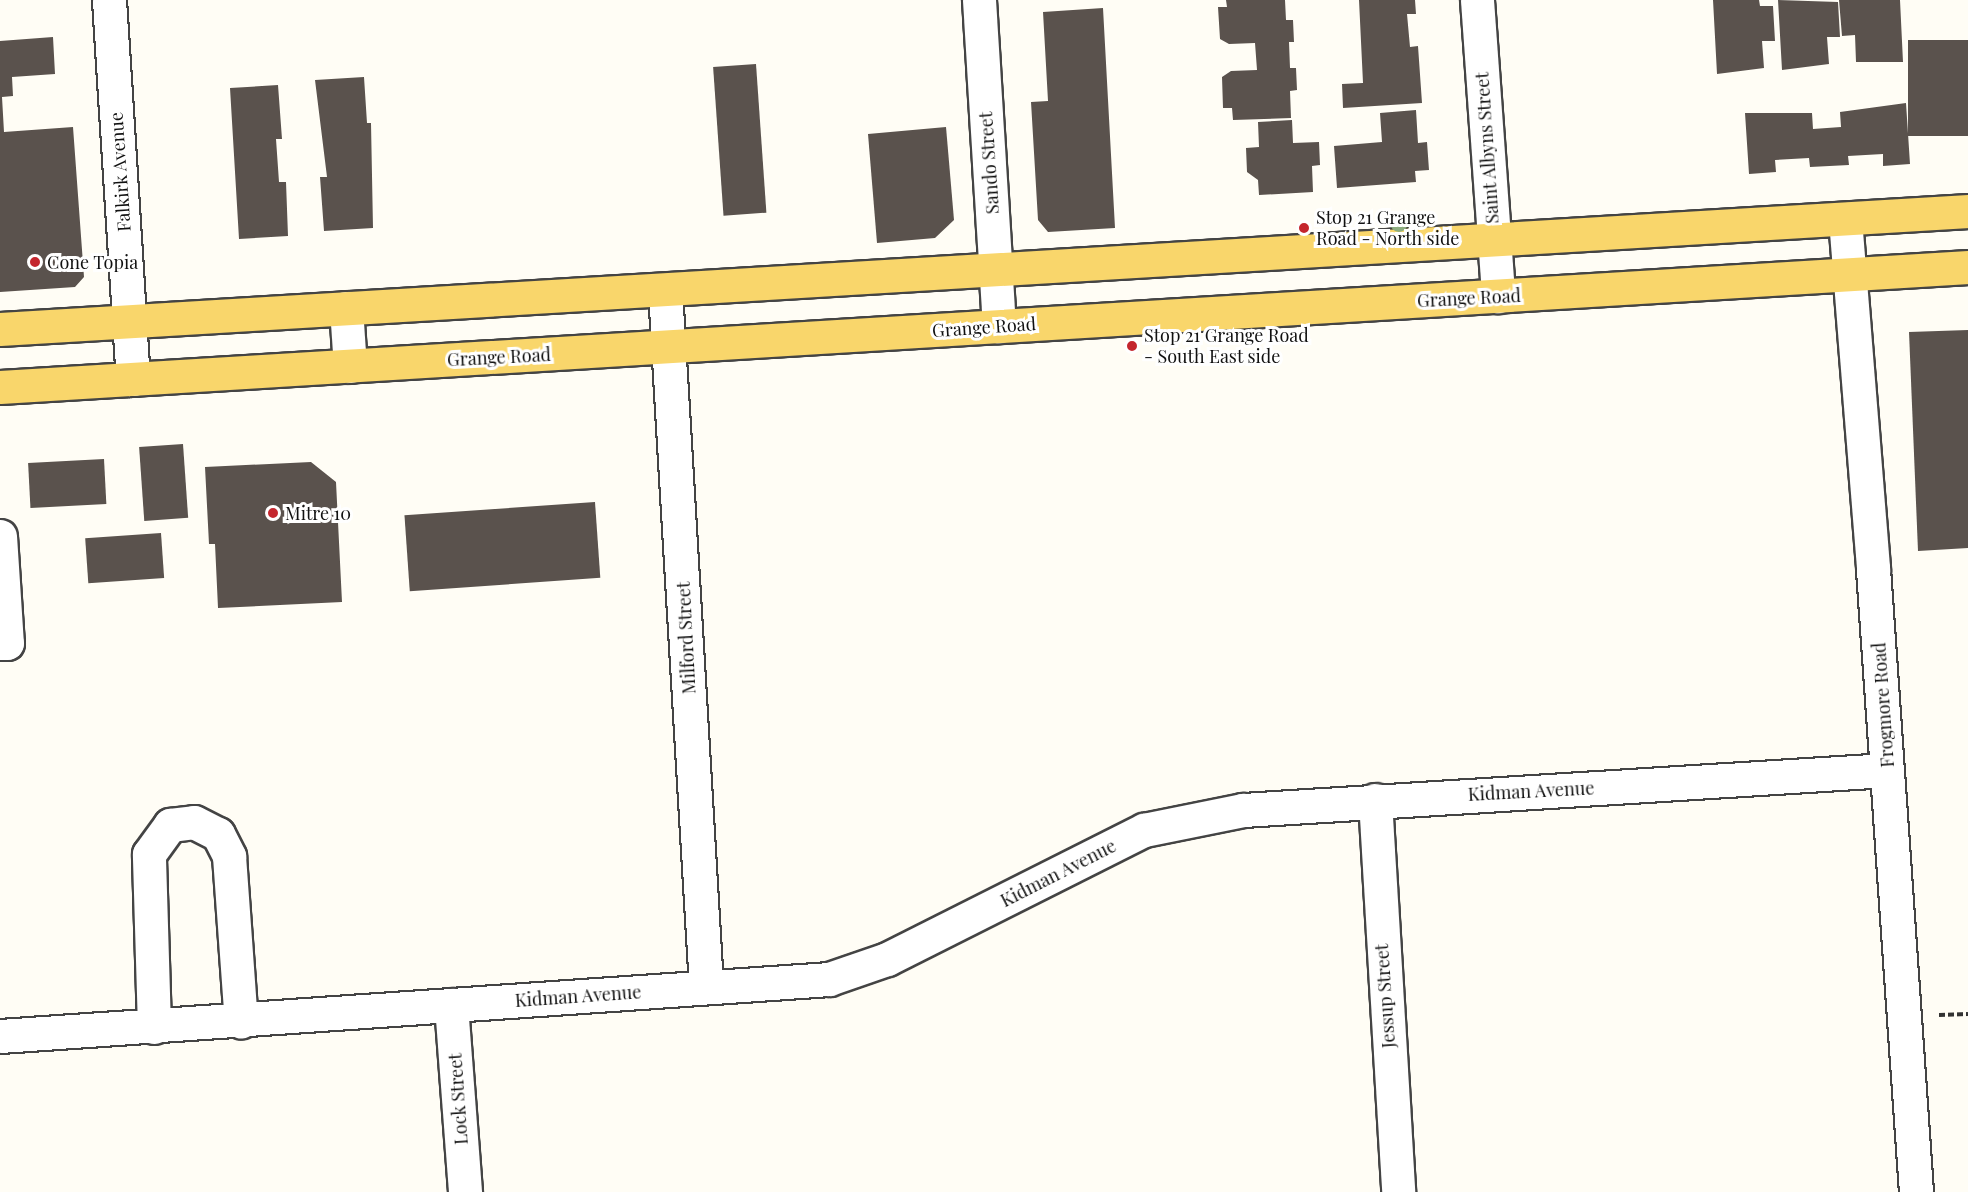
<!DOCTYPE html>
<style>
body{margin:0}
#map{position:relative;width:1968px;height:1192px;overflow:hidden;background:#fffdf5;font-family:"Playfair Display",serif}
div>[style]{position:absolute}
.building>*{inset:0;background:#5a524d;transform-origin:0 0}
.path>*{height:4px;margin-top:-2px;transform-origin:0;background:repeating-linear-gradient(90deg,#333 0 6px,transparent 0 9px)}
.roads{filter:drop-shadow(2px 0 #444) drop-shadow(-2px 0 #444) drop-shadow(0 2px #444) drop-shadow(0 -2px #444)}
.minor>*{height:33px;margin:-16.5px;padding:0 16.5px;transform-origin:16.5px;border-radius:16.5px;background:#fff}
.major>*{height:33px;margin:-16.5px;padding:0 16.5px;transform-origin:16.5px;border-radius:16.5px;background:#f9d66b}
.trees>*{width:18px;height:18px;margin:-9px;border-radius:50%;background:#8dad7f}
.dots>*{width:16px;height:16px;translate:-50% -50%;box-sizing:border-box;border:3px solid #fff;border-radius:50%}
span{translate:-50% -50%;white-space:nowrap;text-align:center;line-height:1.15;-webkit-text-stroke:6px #fff;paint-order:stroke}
.street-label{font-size:18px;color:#111}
.poi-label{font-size:18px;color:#111}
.left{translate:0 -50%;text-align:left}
</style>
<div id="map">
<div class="building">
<div style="clip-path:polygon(1226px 0,1285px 0,1286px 20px,1293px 20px,1294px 42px,1289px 42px,1290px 68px,1296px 68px,1297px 90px,1290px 91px,1291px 118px,1233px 120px,1232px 108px,1223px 108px,1222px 77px,1231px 71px,1257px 70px,1255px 43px,1229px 44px,1220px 39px,1218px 7px,1227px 7px)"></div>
<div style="clip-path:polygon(1359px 0,1415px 0,1416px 14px,1407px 14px,1410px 47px,1418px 46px,1422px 103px,1343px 108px,1342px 84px,1363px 83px)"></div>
<div style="clip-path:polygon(1713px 0,1759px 0,1760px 6px,1773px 6px,1775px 41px,1762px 41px,1764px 68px,1717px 74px)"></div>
<div style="clip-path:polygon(1778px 0,1838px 2px,1840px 37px,1827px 37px,1829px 64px,1782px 70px)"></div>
<div style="clip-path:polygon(1839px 0,1900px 0,1903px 62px,1856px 62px,1855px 35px,1842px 36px)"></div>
<div style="clip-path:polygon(1103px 8px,1115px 228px,1048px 232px,1038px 220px,1031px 102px,1048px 101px,1043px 12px)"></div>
<div style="clip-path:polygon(53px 37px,55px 74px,12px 77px,13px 96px,2px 97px,4px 132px,73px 127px,84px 277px,75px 287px,0 292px,0 41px)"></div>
<div style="left:1968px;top:40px;width:96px;height:60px;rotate:90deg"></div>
<div style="left:756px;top:64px;width:149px;height:43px;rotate:86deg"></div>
<div style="clip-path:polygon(364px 77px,367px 123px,371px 123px,373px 228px,324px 231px,320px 177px,327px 177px,315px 80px)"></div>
<div style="clip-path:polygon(278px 85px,282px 139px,276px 139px,279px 182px,286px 182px,288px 236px,239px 239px,230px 88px)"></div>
<div style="clip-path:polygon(1906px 103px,1910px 164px,1883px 166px,1883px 154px,1848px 156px,1849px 165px,1810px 167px,1809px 158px,1775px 160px,1776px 172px,1749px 174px,1745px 113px,1812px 113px,1813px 129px,1841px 127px,1840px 112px)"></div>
<div style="clip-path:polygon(1416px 110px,1418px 143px,1427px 142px,1429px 170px,1415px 171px,1416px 182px,1337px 188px,1334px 146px,1382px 142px,1380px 113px)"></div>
<div style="clip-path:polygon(1292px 120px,1293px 143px,1319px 142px,1320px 165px,1312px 166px,1313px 192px,1259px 195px,1258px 180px,1247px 172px,1246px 148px,1259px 147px,1258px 122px)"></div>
<div style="clip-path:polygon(946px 127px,954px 220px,935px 238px,877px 243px,868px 134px)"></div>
<div style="clip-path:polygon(1968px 330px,1968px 548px,1918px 551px,1909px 332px)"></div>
<div style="left:183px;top:444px;width:74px;height:44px;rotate:86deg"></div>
<div style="left:104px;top:459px;width:45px;height:76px;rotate:87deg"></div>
<div style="clip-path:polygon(311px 462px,336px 482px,342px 602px,218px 608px,215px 544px,209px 544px,205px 467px)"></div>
<div style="left:595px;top:502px;width:76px;height:191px;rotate:86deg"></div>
<div style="left:161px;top:533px;width:45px;height:76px;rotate:86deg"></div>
</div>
<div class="path">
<div style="left:1939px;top:1015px;width:29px;rotate:-2deg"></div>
</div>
<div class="roads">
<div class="minor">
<div style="left:109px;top:0;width:380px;rotate:86.4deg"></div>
<div style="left:979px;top:0;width:327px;rotate:86.5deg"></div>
<div style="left:1477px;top:0;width:297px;rotate:85.9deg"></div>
<div style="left:1845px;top:219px;width:351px;rotate:85.4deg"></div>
<div style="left:1873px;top:569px;width:624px;rotate:86.05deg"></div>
<div style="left:665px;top:290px;width:698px;rotate:86.63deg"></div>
<div style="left:346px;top:308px;width:58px;rotate:86.1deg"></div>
<div style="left:0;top:536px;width:107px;rotate:86.3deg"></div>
<div style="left:7px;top:643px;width:7px;rotate:180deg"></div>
<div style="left:1375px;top:800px;width:393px;rotate:86.6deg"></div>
<div style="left:451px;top:1005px;width:188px;rotate:85.7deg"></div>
<div style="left:154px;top:1027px;width:173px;rotate:-91.7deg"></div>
<div style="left:149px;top:854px;width:36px;rotate:-54deg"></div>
<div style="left:170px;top:825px;width:24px;rotate:-7deg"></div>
<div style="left:194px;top:822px;width:27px;rotate:27deg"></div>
<div style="left:218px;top:834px;width:25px;rotate:63deg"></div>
<div style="left:229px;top:856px;width:166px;rotate:85.9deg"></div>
<div style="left:0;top:1036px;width:831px;rotate:-3.93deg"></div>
<div style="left:829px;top:979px;width:61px;rotate:-19deg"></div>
<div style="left:887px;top:959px;width:288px;rotate:-26.7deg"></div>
<div style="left:1144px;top:830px;width:101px;rotate:-11.4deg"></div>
<div style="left:1243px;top:810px;width:645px;rotate:-3.55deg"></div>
</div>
<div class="major">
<div style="left:0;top:329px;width:1972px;rotate:-3.43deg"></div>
<div style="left:0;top:387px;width:1972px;rotate:-3.49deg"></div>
</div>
</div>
<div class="trees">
<div style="left:1399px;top:223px"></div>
</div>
<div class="dots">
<div style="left:1304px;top:228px;background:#c4262e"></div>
<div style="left:35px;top:262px;background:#c4262e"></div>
<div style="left:1132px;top:346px;background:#c4262e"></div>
<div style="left:273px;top:513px;background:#c4262e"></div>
</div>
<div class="street-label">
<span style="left:1487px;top:148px;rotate:-94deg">Saint Albyns Street</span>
<span style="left:989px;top:163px;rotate:-94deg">Sando Street</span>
<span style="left:120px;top:172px;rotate:-94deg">Falkirk Avenue</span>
<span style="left:1469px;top:298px;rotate:-3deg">Grange Road</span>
<span style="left:984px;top:327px;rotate:-4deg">Grange Road</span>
<span style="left:499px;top:357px;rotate:-3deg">Grange Road</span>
<span style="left:686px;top:638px;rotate:-93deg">Milford Street</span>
<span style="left:1883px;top:705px;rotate:-94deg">Frogmore Road</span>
<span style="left:1531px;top:791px;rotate:-3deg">Kidman Avenue</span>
<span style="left:1058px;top:873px;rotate:-27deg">Kidman Avenue</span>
<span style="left:578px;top:996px;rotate:-4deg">Kidman Avenue</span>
<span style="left:1385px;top:996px;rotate:-94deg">Jessup Street</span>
<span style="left:458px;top:1099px;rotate:-94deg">Lock Street</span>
</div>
<div class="poi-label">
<span class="left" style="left:1316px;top:228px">Stop 21 Grange<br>Road - North side</span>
<span class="left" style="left:47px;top:262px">Cone Topia</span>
<span class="left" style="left:1144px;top:346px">Stop 21 Grange Road<br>- South East side</span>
<span class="left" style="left:285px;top:513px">Mitre 10</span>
</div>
</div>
